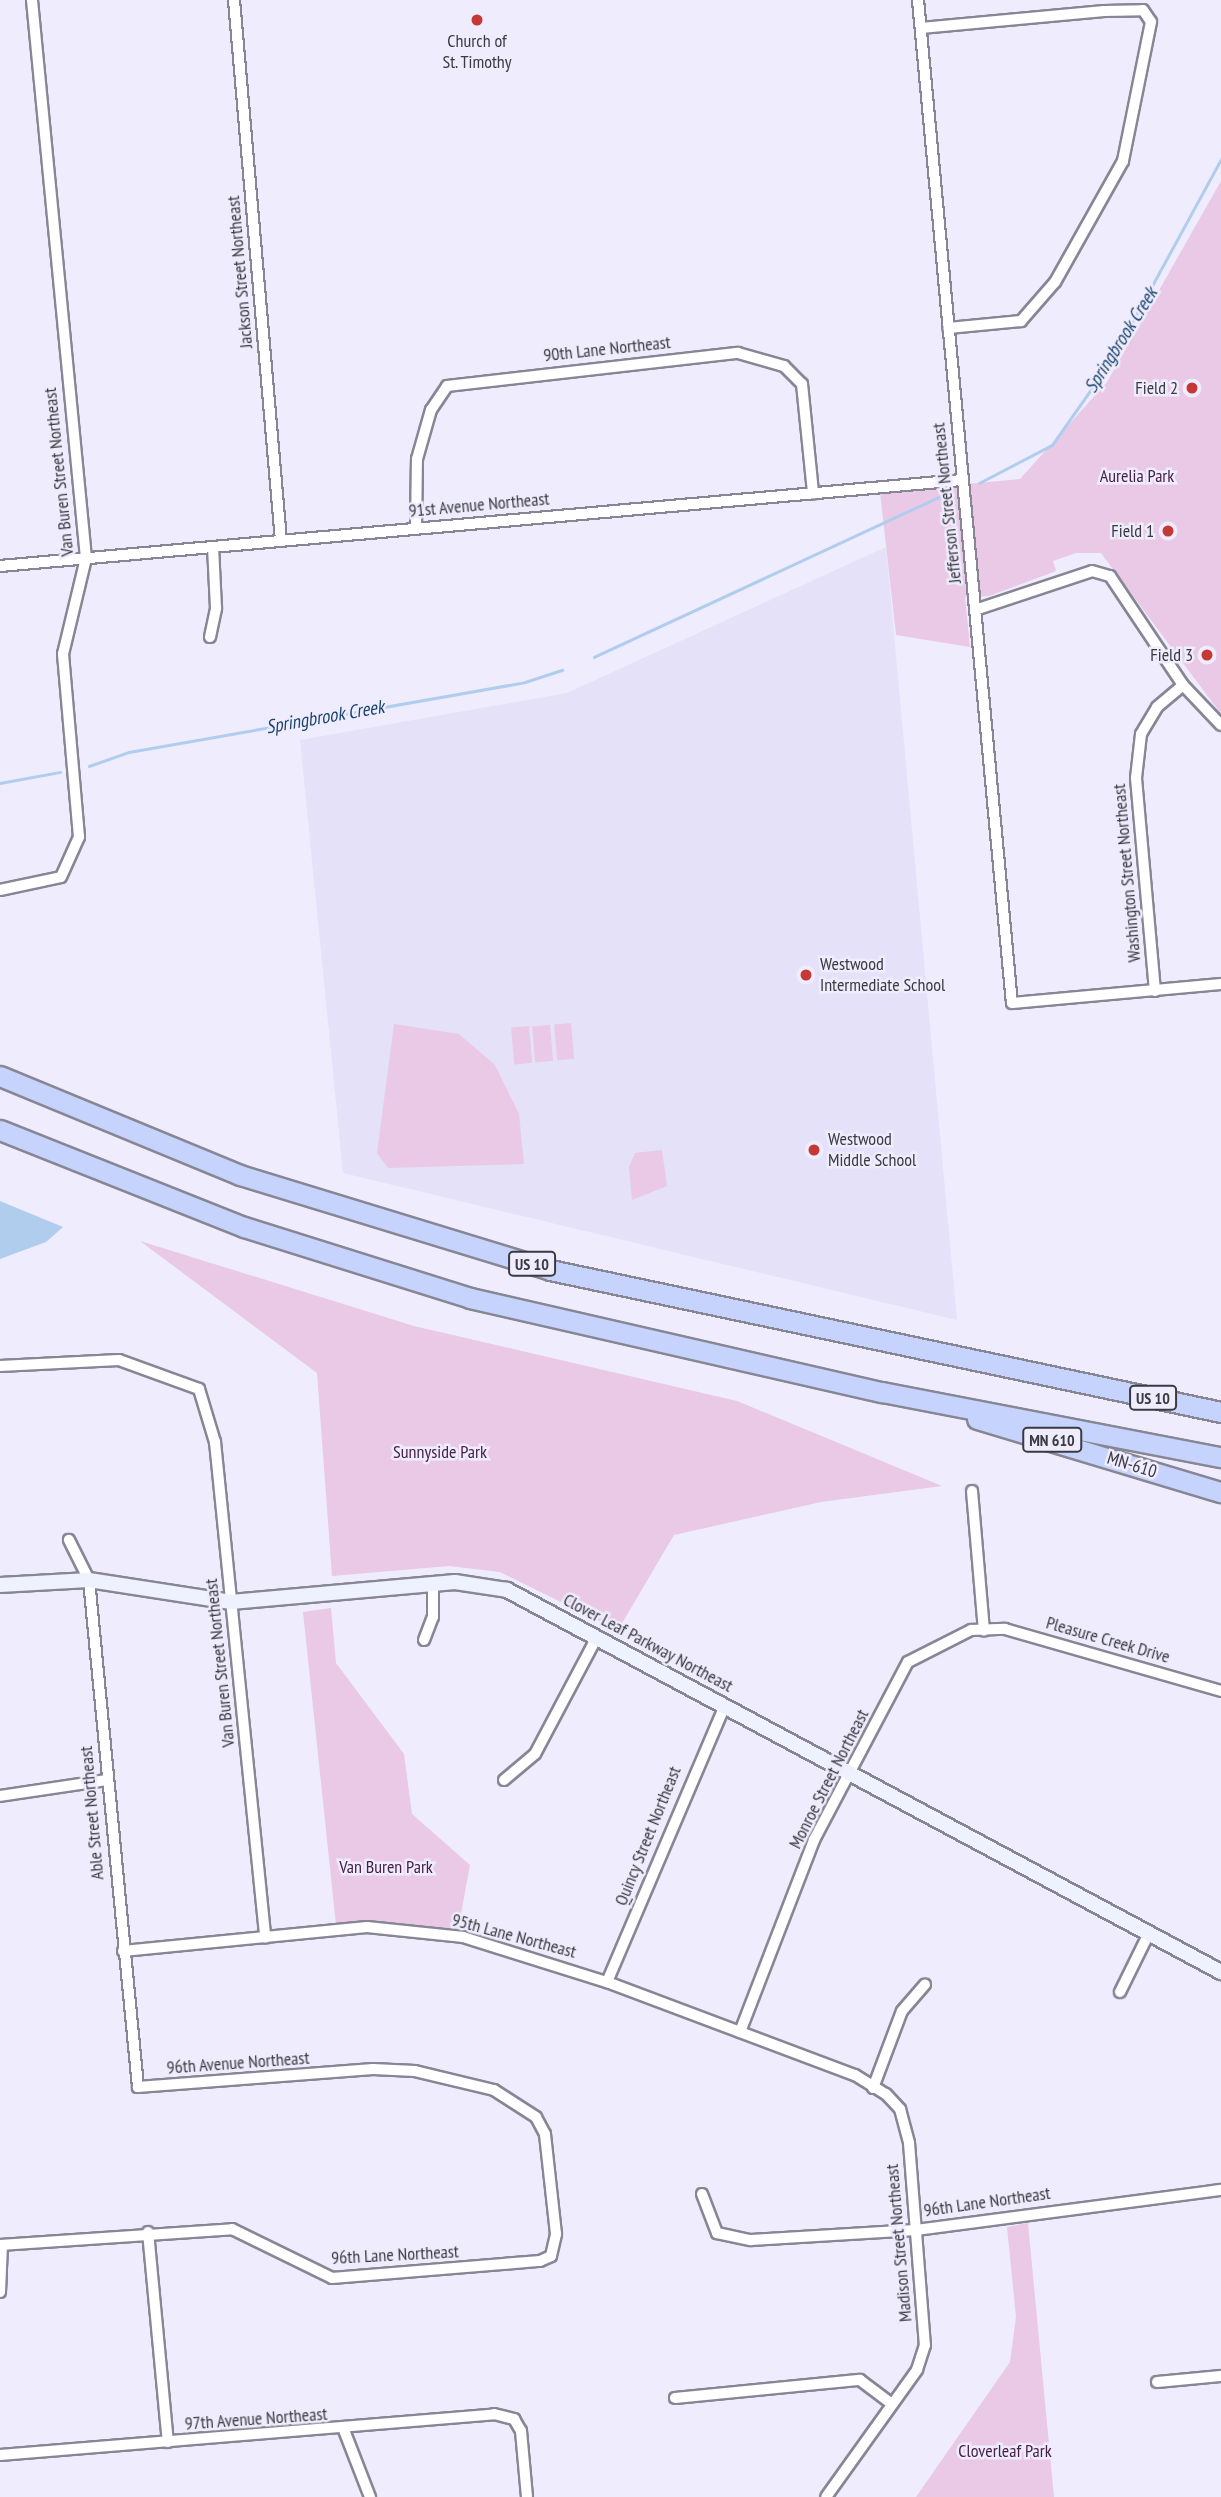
<!DOCTYPE html>
<style>
body{margin:0}
#map{position:relative;width:1221px;height:2497px;overflow:hidden;background:#eeecfd;font-family:"PT Sans Narrow",sans-serif}
div>[style]{position:absolute}
.built>*{inset:0;background:#e4e1f9}
.green>*{inset:0;background:#e9c9e6;transform-origin:0 0}
.water>*{inset:0;background:#b0cded}
.stream>*{height:2.5px;margin:-1.25px;padding:0 1.25px;transform-origin:1.25px;border-radius:1.25px;background:#b0cded}
.roads{filter:drop-shadow(2px 0 #888695) drop-shadow(-2px 0 #888695) drop-shadow(0 2px #888695) drop-shadow(0 -2px #888695)}
.street>*{height:10px;margin:-5px;padding:0 5px;transform-origin:5px;border-radius:5px;background:#fff}
.secondary>*{height:14px;margin:-7px;padding:0 7px;transform-origin:7px;border-radius:7px;background:#eef2fe}
.highway>*{height:19px;margin:-9.5px;padding:0 9.5px;transform-origin:9.5px;border-radius:9.5px;background:#c6d4fd}
.dots>*{width:19px;height:19px;translate:-50% -50%;box-sizing:border-box;border:4px solid #eeecfd;border-radius:50%}
span{translate:-50% -50%;white-space:nowrap;text-align:center;line-height:1.15;-webkit-text-stroke:5px #eeecfd;paint-order:stroke}
.shield-label span{padding:2px 5px;background:#eeecfd;border:2px solid;border-radius:5px;-webkit-text-stroke-width:0}
.shield-label{font-size:16px;color:#3a3a40;font-weight:700}
.poi-label{font-size:18px;color:#3a3a40}
.right{translate:-100% -50%;text-align:right}
.left{translate:0 -50%;text-align:left}
.street-label{font-size:18px;color:#3a3a40}
.park-label{font-size:18px;color:#492048}
.water-label{font-size:19px;color:#1b446d;font-style:italic}
</style>
<div id="map">
<div class="built">
<div style="clip-path:polygon(886px 547px,957px 1320px,343px 1173px,300px 740px,567px 693px)"></div>
</div>
<div class="green">
<div style="clip-path:polygon(1221px 181px,1221px 714px,1101px 553px,1076px 553px,1053px 561px,1056px 571px,989px 596px,965px 597px,970px 647px,896px 635px,880px 492px,1020px 479px,1107px 382px)"></div>
<div style="left:571px;top:1023px;width:36px;height:17px;rotate:85deg"></div>
<div style="clip-path:polygon(394px 1024px,459px 1034px,495px 1065px,519px 1114px,524px 1164px,388px 1168px,377px 1153px)"></div>
<div style="left:550px;top:1025px;width:36px;height:18px;rotate:85deg"></div>
<div style="left:529px;top:1026px;width:37px;height:18px;rotate:85deg"></div>
<div style="clip-path:polygon(662px 1150px,667px 1186px,632px 1200px,629px 1167px,635px 1153px)"></div>
<div style="clip-path:polygon(140px 1241px,414px 1326px,737px 1401px,942px 1486px,821px 1502px,674px 1535px,618px 1630px,500px 1572px,449px 1566px,332px 1576px,317px 1373px)"></div>
<div style="clip-path:polygon(331px 1608px,336px 1663px,404px 1754px,412px 1814px,470px 1865px,458px 1930px,336px 1925px,303px 1612px)"></div>
<div style="clip-path:polygon(1028px 2223px,1054px 2497px,916px 2497px,1010px 2362px,1016px 2317px,1007px 2227px)"></div>
</div>
<div class="water">
<div style="clip-path:polygon(0 1201px,63px 1227px,46px 1242px,0 1259px)"></div>
</div>
<div class="stream">
<div style="left:979px;top:483px;width:82px;rotate:-27.5deg"></div>
<div style="left:1052px;top:445px;width:103px;rotate:-54.9deg"></div>
<div style="left:1111px;top:361px;width:230px;rotate:-61.4deg"></div>
<div style="left:594px;top:657px;width:380px;rotate:-24.9deg"></div>
<div style="left:89px;top:766px;width:42px;rotate:-19.3deg"></div>
<div style="left:129px;top:752px;width:402px;rotate:-10deg"></div>
<div style="left:525px;top:682px;width:39px;rotate:-18deg"></div>
<div style="left:0;top:783px;width:61px;rotate:-10.4deg"></div>
</div>
<div class="roads">
<div class="street">
<div style="left:234px;top:0;width:543px;rotate:85.03deg"></div>
<div style="left:918px;top:0;width:1007px;rotate:84.65deg"></div>
<div style="left:1012px;top:1003px;width:210px;rotate:-5.2deg"></div>
<div style="left:921px;top:28px;width:184px;rotate:-5.3deg"></div>
<div style="left:1104px;top:11px;width:39px;rotate:-1deg"></div>
<div style="left:1143px;top:10px;width:14px;rotate:56deg"></div>
<div style="left:1151px;top:22px;width:142px;rotate:101.4deg"></div>
<div style="left:1123px;top:161px;width:139px;rotate:119.3deg"></div>
<div style="left:1055px;top:282px;width:52px;rotate:131.1deg"></div>
<div style="left:1021px;top:321px;width:73px;rotate:174.5deg"></div>
<div style="left:416px;top:528px;width:69px;rotate:-89.2deg"></div>
<div style="left:417px;top:459px;width:51px;rotate:-74.1deg"></div>
<div style="left:431px;top:410px;width:29px;rotate:-56deg"></div>
<div style="left:447px;top:386px;width:293px;rotate:-6.5deg"></div>
<div style="left:738px;top:353px;width:48px;rotate:15.8deg"></div>
<div style="left:784px;top:366px;width:25px;rotate:45deg"></div>
<div style="left:802px;top:384px;width:110px;rotate:84.2deg"></div>
<div style="left:0;top:566px;width:966px;rotate:-5.11deg"></div>
<div style="left:975px;top:610px;width:123px;rotate:-18.4deg"></div>
<div style="left:1092px;top:571px;width:19px;rotate:16deg"></div>
<div style="left:1110px;top:576px;width:131px;rotate:56.2deg"></div>
<div style="left:1183px;top:685px;width:55px;rotate:46.5deg"></div>
<div style="left:210px;top:637px;width:30px;rotate:-78deg"></div>
<div style="left:216px;top:608px;width:61px;rotate:-92.8deg"></div>
<div style="left:0;top:890px;width:62px;rotate:-12deg"></div>
<div style="left:61px;top:877px;width:44px;rotate:-65.8deg"></div>
<div style="left:79px;top:837px;width:184px;rotate:-95deg"></div>
<div style="left:63px;top:654px;width:99px;rotate:-76.5deg"></div>
<div style="left:86px;top:558px;width:561px;rotate:-95.53deg"></div>
<div style="left:1155px;top:991px;width:214px;rotate:-95.1deg"></div>
<div style="left:1136px;top:778px;width:44px;rotate:-83.5deg"></div>
<div style="left:1141px;top:734px;width:31px;rotate:-59deg"></div>
<div style="left:1157px;top:707px;width:34px;rotate:-40deg"></div>
<div style="left:0;top:1366px;width:119px;rotate:-2.9deg"></div>
<div style="left:119px;top:1360px;width:85px;rotate:19.9deg"></div>
<div style="left:199px;top:1389px;width:55px;rotate:73.2deg"></div>
<div style="left:215px;top:1442px;width:498px;rotate:84.2deg"></div>
<div style="left:972px;top:1491px;width:140px;rotate:85.1deg"></div>
<div style="left:424px;top:1640px;width:25px;rotate:-69deg"></div>
<div style="left:433px;top:1617px;width:34px;rotate:-90deg"></div>
<div style="left:504px;top:1780px;width:40px;rotate:-40deg"></div>
<div style="left:535px;top:1754px;width:132px;rotate:-62.1deg"></div>
<div style="left:0;top:1796px;width:108px;rotate:-8.5deg"></div>
<div style="left:123px;top:1951px;width:245px;rotate:-5.6deg"></div>
<div style="left:367px;top:1927px;width:97px;rotate:5.9deg"></div>
<div style="left:463px;top:1937px;width:151px;rotate:17.4deg"></div>
<div style="left:607px;top:1982px;width:265px;rotate:20.6deg"></div>
<div style="left:855px;top:2075px;width:36px;rotate:32deg"></div>
<div style="left:886px;top:2094px;width:21px;rotate:47deg"></div>
<div style="left:900px;top:2109px;width:35px;rotate:75deg"></div>
<div style="left:909px;top:2143px;width:203px;rotate:85.5deg"></div>
<div style="left:925px;top:2345px;width:26px;rotate:108deg"></div>
<div style="left:917px;top:2370px;width:156px;rotate:125.6deg"></div>
<div style="left:607px;top:1982px;width:301px;rotate:-66.9deg"></div>
<div style="left:1120px;top:1992px;width:66px;rotate:-63.8deg"></div>
<div style="left:740px;top:2032px;width:206px;rotate:-68.9deg"></div>
<div style="left:814px;top:1840px;width:201px;rotate:-62.2deg"></div>
<div style="left:908px;top:1662px;width:71px;rotate:-26.9deg"></div>
<div style="left:971px;top:1630px;width:34px;rotate:-2deg"></div>
<div style="left:1005px;top:1629px;width:225px;rotate:16deg"></div>
<div style="left:873px;top:2088px;width:82px;rotate:-69.4deg"></div>
<div style="left:902px;top:2011px;width:35px;rotate:-49deg"></div>
<div style="left:702px;top:2194px;width:42px;rotate:69deg"></div>
<div style="left:717px;top:2233px;width:35px;rotate:12deg"></div>
<div style="left:751px;top:2240px;width:165px;rotate:-3.5deg"></div>
<div style="left:916px;top:2230px;width:308px;rotate:-7.5deg"></div>
<div style="left:148px;top:2232px;width:211px;rotate:84.6deg"></div>
<div style="left:0;top:2245px;width:233px;rotate:-3.9deg"></div>
<div style="left:232px;top:2229px;width:111px;rotate:26.1deg"></div>
<div style="left:332px;top:2278px;width:209px;rotate:-4.7deg"></div>
<div style="left:540px;top:2261px;width:12px;rotate:-24deg"></div>
<div style="left:551px;top:2256px;width:23px;rotate:-77deg"></div>
<div style="left:556px;top:2234px;width:101px;rotate:-96.3deg"></div>
<div style="left:545px;top:2134px;width:19px;rotate:-118deg"></div>
<div style="left:536px;top:2117px;width:50px;rotate:-147.3deg"></div>
<div style="left:494px;top:2090px;width:81px;rotate:-166.5deg"></div>
<div style="left:415px;top:2071px;width:42px;rotate:-177.3deg"></div>
<div style="left:373px;top:2069px;width:236px;rotate:175.6deg"></div>
<div style="left:138px;top:2087px;width:509px;rotate:-95.52deg"></div>
<div style="left:89px;top:1580px;width:45px;rotate:-116.6deg"></div>
<div style="left:0;top:2292px;width:47px;rotate:-87.6deg"></div>
<div style="left:1157px;top:2382px;width:64px;rotate:-5.4deg"></div>
<div style="left:675px;top:2398px;width:186px;rotate:-5.6deg"></div>
<div style="left:860px;top:2380px;width:40px;rotate:37deg"></div>
<div style="left:344px;top:2430px;width:72px;rotate:68.8deg"></div>
<div style="left:0;top:2455px;width:496px;rotate:-4.7deg"></div>
<div style="left:494px;top:2414px;width:21px;rotate:14deg"></div>
<div style="left:514px;top:2419px;width:14px;rotate:60deg"></div>
<div style="left:521px;top:2431px;width:66px;rotate:84.8deg"></div>
</div>
<div class="secondary">
<div style="left:0;top:1585px;width:89px;rotate:-3.2deg"></div>
<div style="left:89px;top:1580px;width:144px;rotate:8.8deg"></div>
<div style="left:231px;top:1602px;width:225px;rotate:-5.1deg"></div>
<div style="left:455px;top:1582px;width:53px;rotate:8.7deg"></div>
<div style="left:507px;top:1590px;width:810px;rotate:28.15deg"></div>
</div>
<div class="highway">
<div style="left:0;top:1076px;width:260px;rotate:22.4deg"></div>
<div style="left:240px;top:1175px;width:324px;rotate:17deg"></div>
<div style="left:550px;top:1270px;width:686px;rotate:11.95deg"></div>
<div style="left:0;top:1130px;width:263px;rotate:21.7deg"></div>
<div style="left:244px;top:1227px;width:237px;rotate:17.4deg"></div>
<div style="left:470px;top:1298px;width:423px;rotate:12.9deg"></div>
<div style="left:882px;top:1392px;width:345px;rotate:10.9deg"></div>
<div style="left:977px;top:1419px;width:255px;rotate:16.7deg"></div>
</div>
</div>
<div class="dots">
<div style="left:477px;top:20px;background:#c63835"></div>
<div style="left:1192px;top:388px;background:#c63835"></div>
<div style="left:1168px;top:531px;background:#c63835"></div>
<div style="left:1207px;top:655px;background:#c63835"></div>
<div style="left:806px;top:975px;background:#c63835"></div>
<div style="left:814px;top:1150px;background:#c63835"></div>
</div>
<div class="shield-label">
<span style="left:532px;top:1264px">US 10</span>
<span style="left:1153px;top:1398px">US 10</span>
<span style="left:1052px;top:1440px">MN 610</span>
</div>
<div class="poi-label">
<span style="left:477px;top:52px">Church of<br>St. Timothy</span>
<span class="right" style="left:1178px;top:388px">Field 2</span>
<span class="right" style="left:1154px;top:531px">Field 1</span>
<span class="right" style="left:1193px;top:655px">Field 3</span>
<span class="left" style="left:820px;top:975px">Westwood<br>Intermediate School</span>
<span class="left" style="left:828px;top:1150px">Westwood<br>Middle School</span>
</div>
<div class="street-label">
<span style="left:240px;top:272px;rotate:-95deg">Jackson Street Northeast</span>
<span style="left:607px;top:349px;rotate:-6deg">90th Lane Northeast</span>
<span style="left:59px;top:472px;rotate:-96deg">Van Buren Street Northeast</span>
<span style="left:947px;top:503px;rotate:-96deg">Jefferson Street Northeast</span>
<span style="left:479px;top:505px;rotate:-5deg">91st Avenue Northeast</span>
<span style="left:1127px;top:873px;rotate:-95deg">Washington Street Northeast</span>
<span style="left:1132px;top:1465px;rotate:17deg">MN-610</span>
<span style="left:1108px;top:1640px;rotate:16deg">Pleasure Creek Drive</span>
<span style="left:648px;top:1643px;rotate:28deg">Clover Leaf Parkway Northeast</span>
<span style="left:220px;top:1663px;rotate:-96deg">Van Buren Street Northeast</span>
<span style="left:829px;top:1779px;rotate:-63deg">Monroe Street Northeast</span>
<span style="left:92px;top:1813px;rotate:-95deg">Able Street Northeast</span>
<span style="left:648px;top:1836px;rotate:-68deg">Quincy Street Northeast</span>
<span style="left:514px;top:1936px;rotate:15deg">95th Lane Northeast</span>
<span style="left:238px;top:2063px;rotate:-4deg">96th Avenue Northeast</span>
<span style="left:987px;top:2202px;rotate:-8deg">96th Lane Northeast</span>
<span style="left:899px;top:2243px;rotate:-95deg">Madison Street Northeast</span>
<span style="left:395px;top:2255px;rotate:-3deg">96th Lane Northeast</span>
<span style="left:256px;top:2419px;rotate:-4deg">97th Avenue Northeast</span>
</div>
<div class="park-label">
<span style="left:1137px;top:476px">Aurelia Park</span>
<span style="left:440px;top:1452px">Sunnyside Park</span>
<span style="left:386px;top:1867px">Van Buren Park</span>
<span style="left:1005px;top:2451px">Cloverleaf Park</span>
</div>
<div class="water-label">
<span style="left:1121px;top:340px;rotate:-58deg">Springbrook Creek</span>
<span style="left:325px;top:717px;rotate:-10deg">Springbrook Creek</span>
</div>
</div>
